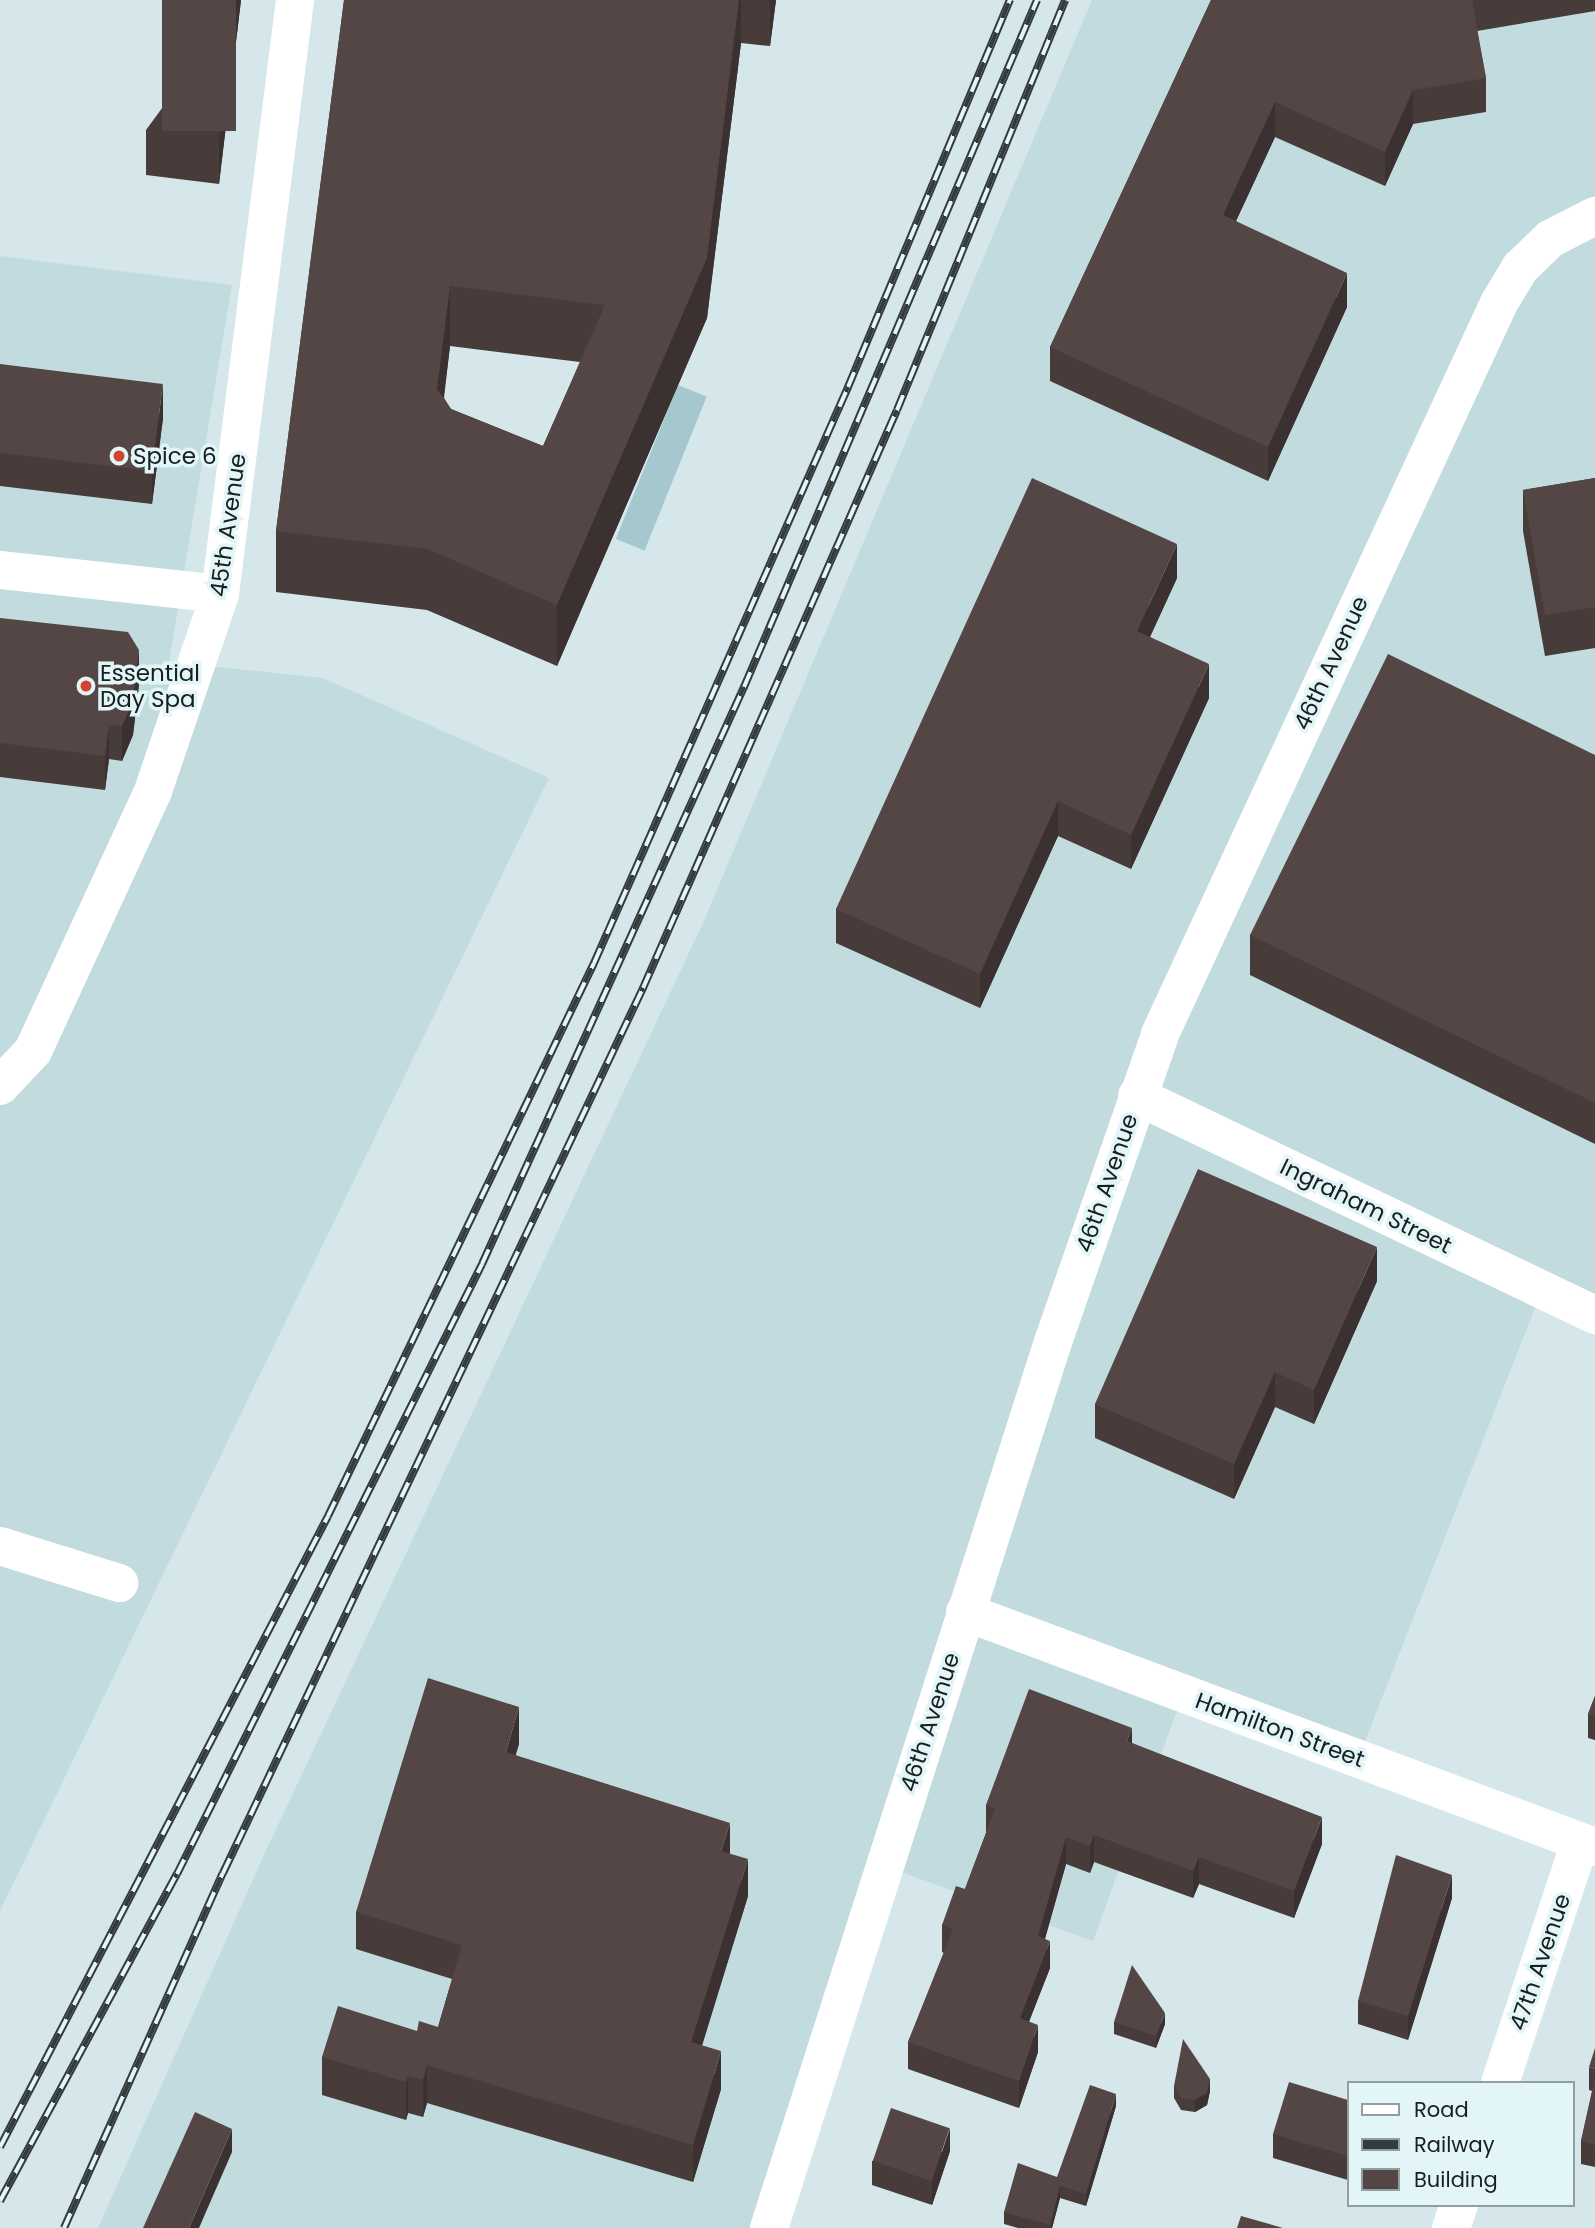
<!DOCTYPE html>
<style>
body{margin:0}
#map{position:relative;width:1595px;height:2228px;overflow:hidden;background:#d5e7ea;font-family:Poppins,sans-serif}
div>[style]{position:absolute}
.built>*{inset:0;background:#c1dbdf}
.green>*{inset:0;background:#a4c8ce;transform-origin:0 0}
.minor>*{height:38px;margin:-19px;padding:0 19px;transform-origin:19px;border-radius:19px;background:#fff}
.rail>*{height:8px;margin-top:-4px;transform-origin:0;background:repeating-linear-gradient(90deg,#e2f5f7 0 16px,#333b3c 0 32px);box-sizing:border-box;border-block:2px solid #333b3c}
.wall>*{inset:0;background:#483c3a}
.shaded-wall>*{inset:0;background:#3b3130}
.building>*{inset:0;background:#544644;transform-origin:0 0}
.dots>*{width:19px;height:19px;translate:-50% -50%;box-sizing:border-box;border:4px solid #e2f5f7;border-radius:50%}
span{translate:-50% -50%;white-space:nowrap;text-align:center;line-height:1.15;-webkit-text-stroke:7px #e2f5f7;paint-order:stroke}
.poi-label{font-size:23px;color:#191f20}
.left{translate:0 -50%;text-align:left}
.street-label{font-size:23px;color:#191f20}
.legend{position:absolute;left:1347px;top:2081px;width:228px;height:126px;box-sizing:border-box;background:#e2f5f7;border:2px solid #929fa1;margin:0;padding:9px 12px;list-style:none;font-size:21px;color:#191f20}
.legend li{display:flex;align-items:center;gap:14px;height:35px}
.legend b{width:35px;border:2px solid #929fa1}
</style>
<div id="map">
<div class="built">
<div style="clip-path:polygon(1092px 0,1595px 0,1595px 1315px,1542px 1290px,1358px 1759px,1183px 1694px,1093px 1941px,884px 1866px,769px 2228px,98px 2228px,263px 1857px,703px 923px)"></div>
<div style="clip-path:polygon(0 256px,232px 285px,169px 662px,323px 678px,549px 778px,0 1911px)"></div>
</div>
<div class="green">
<div style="left:678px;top:385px;width:31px;height:166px;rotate:22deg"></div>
</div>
<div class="minor">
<div style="left:0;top:570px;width:221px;rotate:6.2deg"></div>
<div style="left:0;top:1086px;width:48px;rotate:-46.7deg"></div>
<div style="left:33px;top:1051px;width:286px;rotate:-65.2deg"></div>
<div style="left:153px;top:791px;width:208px;rotate:-71.2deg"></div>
<div style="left:220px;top:594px;width:599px;rotate:-82.8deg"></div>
<div style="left:1137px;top:1096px;width:508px;rotate:25.56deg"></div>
<div style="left:0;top:1546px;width:125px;rotate:17.3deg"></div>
<div style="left:965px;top:1612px;width:672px;rotate:20.46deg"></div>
<div style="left:1500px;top:2083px;width:254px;rotate:-71.6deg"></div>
<div style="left:769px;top:2228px;width:930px;rotate:-72.23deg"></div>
<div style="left:1053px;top:1342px;width:326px;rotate:-70.8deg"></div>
<div style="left:1160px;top:1034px;width:806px;rotate:-65.12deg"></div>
<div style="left:1499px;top:303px;width:41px;rotate:-59deg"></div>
<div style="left:1520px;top:268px;width:42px;rotate:-44deg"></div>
<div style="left:1550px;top:239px;width:51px;rotate:-27.1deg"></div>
<div style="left:1451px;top:2228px;width:24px;rotate:-71deg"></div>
</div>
<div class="rail">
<div style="left:0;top:2147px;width:711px;rotate:-62.53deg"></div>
<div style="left:328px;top:1516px;width:614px;rotate:-64.31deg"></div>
<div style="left:594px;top:963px;width:630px;rotate:-66.2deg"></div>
<div style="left:848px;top:387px;width:420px;rotate:-67.3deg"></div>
<div style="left:0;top:2201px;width:372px;rotate:-61.6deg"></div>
<div style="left:177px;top:1874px;width:682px;rotate:-63.43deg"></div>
<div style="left:482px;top:1264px;width:634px;rotate:-65.58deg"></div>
<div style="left:744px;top:687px;width:747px;rotate:-66.9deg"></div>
<div style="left:64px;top:2228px;width:389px;rotate:-65.9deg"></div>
<div style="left:223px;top:1873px;width:980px;rotate:-64.61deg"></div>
<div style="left:643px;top:988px;width:631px;rotate:-66.28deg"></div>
<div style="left:897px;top:410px;width:443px;rotate:-67.7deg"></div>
</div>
<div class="wall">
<div style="clip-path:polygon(241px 0,219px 184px,146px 175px,146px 130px)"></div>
<div style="clip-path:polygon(evenodd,344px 0,776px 0,770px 46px,741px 43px,707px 318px,557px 666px,427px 610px,276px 592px,276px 531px,344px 0,450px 346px,580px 362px,543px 446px,451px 409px,444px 398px,450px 346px)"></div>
<div style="clip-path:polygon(1211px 0,1595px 0,1595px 11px,1477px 31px,1486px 78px,1486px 112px,1413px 124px,1385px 186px,1275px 137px,1236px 221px,1347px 307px,1268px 481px,1050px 381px,1050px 347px)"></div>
<div style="clip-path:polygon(0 364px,163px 418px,152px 504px,0 486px)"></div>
<div style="clip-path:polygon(1595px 478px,1595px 648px,1545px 656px,1523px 531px,1523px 490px)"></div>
<div style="clip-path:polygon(1177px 578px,1150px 637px,1209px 698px,1131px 869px,1058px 836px,980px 1008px,836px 943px,836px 909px)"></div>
<div style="clip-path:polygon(0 618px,139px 684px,133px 735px,122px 761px,109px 759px,105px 790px,0 777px)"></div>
<div style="clip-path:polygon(1595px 755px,1595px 1144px,1250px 975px,1250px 935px)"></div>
<div style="clip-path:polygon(1377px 1281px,1314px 1424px,1275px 1407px,1234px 1499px,1095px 1438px,1095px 1404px)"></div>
<div style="clip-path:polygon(1595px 1696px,1595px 1740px,1588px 1738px,1588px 1714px)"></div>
<div style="clip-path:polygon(1132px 1743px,1322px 1844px,1294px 1918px,1199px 1884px,1193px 1898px,1094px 1862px,1090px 1873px,1066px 1864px,1045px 1939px,1050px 1968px,1029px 2021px,1038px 2052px,1019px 2108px,908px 2069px,908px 2042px,944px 1953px,942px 1952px,942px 1925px,965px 1889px,986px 1833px,986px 1805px)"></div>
<div style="clip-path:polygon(519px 1744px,515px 1755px,730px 1854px,748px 1896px,702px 2046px,721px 2089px,693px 2182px,427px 2103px,423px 2117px,408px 2113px,406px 2120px,322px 2095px,322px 2057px,417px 2031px,438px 2027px,452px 1979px,356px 1949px,356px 1912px)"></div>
<div style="clip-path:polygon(1452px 1898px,1408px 2040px,1358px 2024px,1358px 2001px)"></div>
<div style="clip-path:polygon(1114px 2022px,1165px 2024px,1156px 2048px,1114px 2034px)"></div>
<div style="clip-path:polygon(1589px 2067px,1595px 2069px,1595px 2167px,1581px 2164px,1581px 2141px,1592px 2091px,1589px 2090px)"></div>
<div style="clip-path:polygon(1174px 2086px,1210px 2091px,1207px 2105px,1195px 2112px,1181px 2110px,1174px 2098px)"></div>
<div style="clip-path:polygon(1348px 2100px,1348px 2180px,1273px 2158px,1273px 2134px)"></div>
<div style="clip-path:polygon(1116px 2106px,1086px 2206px,1060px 2198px,1052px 2228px,1018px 2228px,1004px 2224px,1004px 2212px,1057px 2177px)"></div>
<div style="clip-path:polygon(950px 2151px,932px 2205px,872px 2185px,872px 2161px)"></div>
</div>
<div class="shaded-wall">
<div style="clip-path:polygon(236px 0,241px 0,219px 184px,219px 139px)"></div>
<div style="clip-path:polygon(739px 0,741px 0,741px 43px,707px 318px,557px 666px,557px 605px)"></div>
<div style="clip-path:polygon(770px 0,776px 0,770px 46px)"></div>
<div style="clip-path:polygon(1413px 90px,1413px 124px,1385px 186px,1385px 152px)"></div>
<div style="clip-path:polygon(1275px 102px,1275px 137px,1223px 249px,1223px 215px)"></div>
<div style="clip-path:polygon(1347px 273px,1347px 307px,1268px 481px,1268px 447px)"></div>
<div style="clip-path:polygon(450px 286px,450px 346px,437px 449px,437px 389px)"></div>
<div style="clip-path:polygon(163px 383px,163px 418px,152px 504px,152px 469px)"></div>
<div style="clip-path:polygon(1177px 544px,1177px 578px,1137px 665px,1137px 631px)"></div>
<div style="clip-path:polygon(139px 650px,139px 684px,133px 735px,122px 761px,122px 726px)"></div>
<div style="clip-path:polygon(1209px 664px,1209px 698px,1131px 869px,1131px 835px)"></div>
<div style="clip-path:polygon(109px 725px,109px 759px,105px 790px,105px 756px)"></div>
<div style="clip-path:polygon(1058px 801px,1058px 836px,980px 1008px,980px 974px)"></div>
<div style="clip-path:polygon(1377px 1247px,1377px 1281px,1314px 1424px,1314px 1390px)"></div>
<div style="clip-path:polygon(1275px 1372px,1275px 1407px,1234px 1499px,1234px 1464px)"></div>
<div style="clip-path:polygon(519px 1707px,519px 1744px,506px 1789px,506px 1752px)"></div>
<div style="clip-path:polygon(1132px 1728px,1132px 1755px,1127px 1741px)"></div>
<div style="clip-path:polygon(1322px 1817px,1322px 1844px,1294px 1918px,1294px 1891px)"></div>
<div style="clip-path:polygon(730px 1823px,730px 1860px,721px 1851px)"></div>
<div style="clip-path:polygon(1094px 1835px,1094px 1862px,1090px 1873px,1090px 1846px)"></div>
<div style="clip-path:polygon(1066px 1837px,1066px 1864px,1038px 1963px,1038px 1936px)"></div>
<div style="clip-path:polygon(1199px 1857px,1199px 1884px,1193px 1898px,1193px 1871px)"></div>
<div style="clip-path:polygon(748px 1859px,748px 1896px,691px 2080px,691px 2042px)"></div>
<div style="clip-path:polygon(1452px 1875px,1452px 1898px,1408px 2040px,1408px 2016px)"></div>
<div style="clip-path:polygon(1050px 1941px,1050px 1968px,1020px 2045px,1020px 2018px)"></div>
<div style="clip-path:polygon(1165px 2013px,1165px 2024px,1156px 2048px,1156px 2036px)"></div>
<div style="clip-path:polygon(1038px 2025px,1038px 2052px,1019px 2108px,1019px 2081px)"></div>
<div style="clip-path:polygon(721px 2051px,721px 2089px,693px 2182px,693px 2145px)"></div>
<div style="clip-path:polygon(427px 2065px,427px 2103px,423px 2117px,423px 2080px)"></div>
<div style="clip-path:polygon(408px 2076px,408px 2113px,406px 2120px,406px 2082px)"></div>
<div style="clip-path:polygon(1210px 2079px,1210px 2091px,1207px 2105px,1195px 2112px,1195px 2100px)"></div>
<div style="clip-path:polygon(1116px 2094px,1116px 2106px,1086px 2206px,1086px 2194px)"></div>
<div style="clip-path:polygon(950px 2128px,950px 2151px,932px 2205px,932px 2181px)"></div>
<div style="clip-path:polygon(232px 2129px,232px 2152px,199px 2228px,189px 2228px)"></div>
<div style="clip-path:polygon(1060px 2186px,1060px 2198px,1052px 2228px,1050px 2228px)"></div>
</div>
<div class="building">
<div style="left:162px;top:0;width:74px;height:131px"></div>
<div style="clip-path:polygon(evenodd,344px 0,739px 0,707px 258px,557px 605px,427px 549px,276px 531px,344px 0,450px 286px,605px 305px,543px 446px,451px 409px,437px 389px,450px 286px)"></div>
<div style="clip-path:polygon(1211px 0,1472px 0,1486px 78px,1413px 90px,1385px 152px,1275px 102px,1223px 215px,1347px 273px,1268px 447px,1050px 347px)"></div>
<div style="left:0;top:364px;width:164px;height:88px;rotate:7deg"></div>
<div style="clip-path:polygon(1032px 478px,1177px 544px,1137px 631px,1209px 664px,1131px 835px,1058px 801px,980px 974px,836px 909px)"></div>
<div style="clip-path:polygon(1595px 478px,1595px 607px,1545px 615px,1523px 490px)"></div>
<div style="clip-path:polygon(0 618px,128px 632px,139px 650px,133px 701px,122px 726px,109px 725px,105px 756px,0 743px)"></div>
<div style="clip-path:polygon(1388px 654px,1595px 755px,1595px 1103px,1250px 935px)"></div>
<div style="clip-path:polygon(1198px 1169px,1377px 1247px,1314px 1390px,1275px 1372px,1234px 1464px,1095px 1404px)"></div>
<div style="clip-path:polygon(428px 1678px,519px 1707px,506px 1752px,730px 1823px,721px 1851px,748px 1859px,691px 2042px,721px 2051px,693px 2145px,427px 2065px,423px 2080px,408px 2076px,406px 2082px,322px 2057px,338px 2006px,417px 2031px,419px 2021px,438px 2027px,462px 1945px,356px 1912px)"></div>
<div style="clip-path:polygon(1029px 1689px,1132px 1728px,1127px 1741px,1322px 1817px,1294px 1891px,1199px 1857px,1193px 1871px,1094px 1835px,1090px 1846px,1066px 1837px,1038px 1936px,1050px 1941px,1020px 2018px,1038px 2025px,1019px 2081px,908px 2042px,953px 1929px,942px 1925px,956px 1886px,965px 1889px,995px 1809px,986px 1805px)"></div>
<div style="clip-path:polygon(1595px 1696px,1595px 1717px,1588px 1714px)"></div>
<div style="clip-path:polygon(1396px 1855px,1452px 1875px,1408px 2016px,1358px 2001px)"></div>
<div style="clip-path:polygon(1132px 1965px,1165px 2013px,1156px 2036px,1114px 2022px)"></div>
<div style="clip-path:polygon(1183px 2039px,1210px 2079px,1207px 2093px,1195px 2100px,1181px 2098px,1174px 2086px)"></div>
<div style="clip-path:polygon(1595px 2048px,1595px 2069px,1589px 2067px)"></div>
<div style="clip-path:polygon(1595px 2079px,1595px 2145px,1581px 2141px)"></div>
<div style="clip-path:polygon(1289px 2082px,1348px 2100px,1348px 2156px,1273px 2134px)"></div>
<div style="clip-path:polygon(1090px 2085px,1116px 2094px,1086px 2194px,1060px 2186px,1050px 2225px,1004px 2212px,1018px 2163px,1057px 2177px)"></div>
<div style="left:891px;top:2108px;width:62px;height:56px;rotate:19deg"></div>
<div style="clip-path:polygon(195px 2112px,232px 2129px,189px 2228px,143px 2228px)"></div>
<div style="clip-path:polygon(1241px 2216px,1283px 2228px,1237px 2228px)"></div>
</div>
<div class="dots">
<div style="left:119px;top:456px;background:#d14434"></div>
<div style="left:86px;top:686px;background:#d14434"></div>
</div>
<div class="poi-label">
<span class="left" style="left:133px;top:456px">Spice 6</span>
<span class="left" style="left:100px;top:686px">Essential<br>Day Spa</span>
</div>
<div class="street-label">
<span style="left:228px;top:525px;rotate:-82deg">45th Avenue</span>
<span style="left:1331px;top:663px;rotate:-65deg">46th Avenue</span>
<span style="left:1107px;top:1183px;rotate:-71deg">46th Avenue</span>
<span style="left:1366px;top:1206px;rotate:26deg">Ingraham Street</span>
<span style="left:930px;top:1722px;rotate:-72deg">46th Avenue</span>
<span style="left:1280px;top:1730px;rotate:20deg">Hamilton Street</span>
<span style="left:1540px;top:1962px;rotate:-71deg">47th Avenue</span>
</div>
<ul class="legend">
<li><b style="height:9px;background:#fff"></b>Road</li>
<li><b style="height:9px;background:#333b3c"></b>Railway</li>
<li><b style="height:19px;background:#544644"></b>Building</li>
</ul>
</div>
